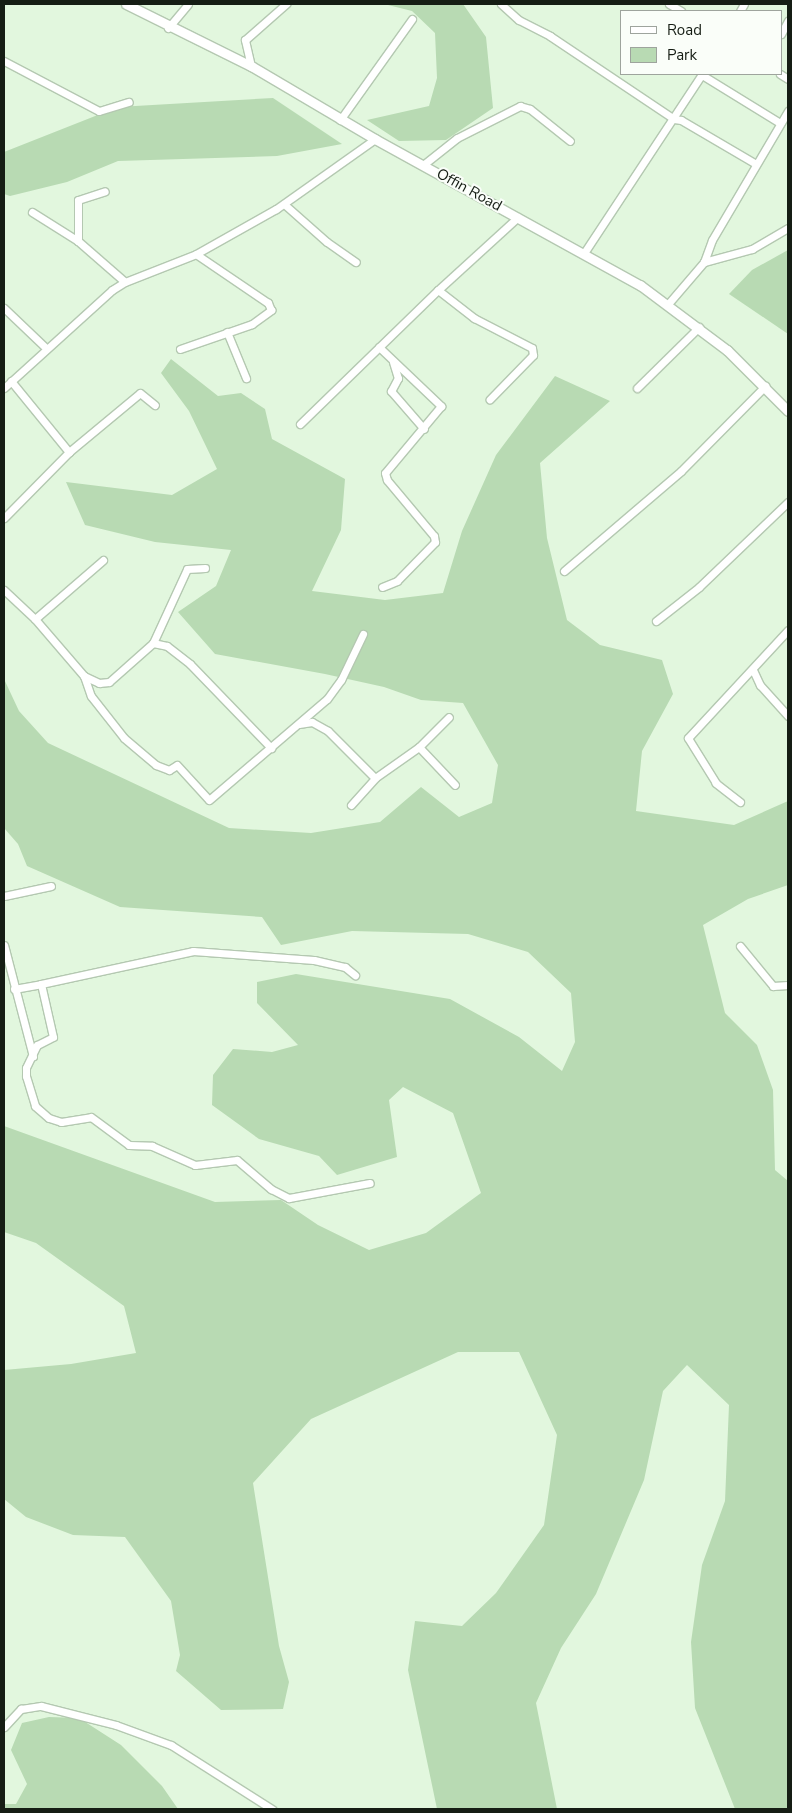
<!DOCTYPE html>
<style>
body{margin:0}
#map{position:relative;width:792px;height:1813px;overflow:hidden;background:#e2f7de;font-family:"Nunito Sans",sans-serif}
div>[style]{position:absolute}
.green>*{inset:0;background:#b8dab3}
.roads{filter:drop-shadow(1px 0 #b4c8b1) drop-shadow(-1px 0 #b4c8b1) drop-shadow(0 1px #b4c8b1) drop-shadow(0 -1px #b4c8b1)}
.minor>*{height:7px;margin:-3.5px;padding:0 3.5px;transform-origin:3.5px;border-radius:3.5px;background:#fff}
.tertiary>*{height:9px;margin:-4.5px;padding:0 4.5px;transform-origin:4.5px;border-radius:4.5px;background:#fff}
span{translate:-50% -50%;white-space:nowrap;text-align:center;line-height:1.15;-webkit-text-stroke:4px #fafef9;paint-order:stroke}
.street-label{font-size:15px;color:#151d14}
.frame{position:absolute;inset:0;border:5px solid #151d14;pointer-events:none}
.legend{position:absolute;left:620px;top:10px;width:162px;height:65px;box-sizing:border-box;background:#fafef9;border:1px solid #9ea49d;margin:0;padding:6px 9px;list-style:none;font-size:15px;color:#151d14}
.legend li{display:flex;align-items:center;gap:10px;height:25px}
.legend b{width:25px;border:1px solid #9ea49d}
</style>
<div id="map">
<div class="green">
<div style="clip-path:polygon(384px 4px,463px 4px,486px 37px,493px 108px,446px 140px,399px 141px,367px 120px,429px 106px,437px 78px,435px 33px,412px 11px)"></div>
<div style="clip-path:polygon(273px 98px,342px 144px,277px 156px,118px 161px,67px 182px,10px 196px,4px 194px,4px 152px,118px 107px)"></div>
<div style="clip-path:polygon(788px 250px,788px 334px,729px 294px,752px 270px)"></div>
<div style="clip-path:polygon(171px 359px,218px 396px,241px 393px,265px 409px,272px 439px,345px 479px,341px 530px,312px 591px,385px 600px,443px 593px,462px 531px,496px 455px,555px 376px,610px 401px,540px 463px,547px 538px,567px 620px,600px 645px,662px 660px,673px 694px,642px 751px,636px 811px,734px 825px,788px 801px,788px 885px,748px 899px,703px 925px,725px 1013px,757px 1045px,773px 1090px,775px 1170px,788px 1181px,788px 1809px,735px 1809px,695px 1708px,691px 1642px,702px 1565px,725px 1501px,729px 1405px,687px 1365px,663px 1391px,644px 1480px,596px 1594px,561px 1648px,536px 1703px,557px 1809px,437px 1809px,408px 1670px,415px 1621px,462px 1626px,496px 1593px,544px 1525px,557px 1435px,519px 1352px,458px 1352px,311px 1419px,253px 1483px,279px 1646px,289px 1682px,283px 1709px,221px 1710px,176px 1671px,180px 1655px,171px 1601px,125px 1537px,73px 1535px,26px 1517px,4px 1499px,4px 1370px,71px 1364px,136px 1353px,124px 1306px,36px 1243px,4px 1232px,4px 1126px,215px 1202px,281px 1200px,318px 1225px,369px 1250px,426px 1233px,481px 1193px,453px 1113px,403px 1087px,389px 1100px,397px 1157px,337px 1175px,319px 1156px,259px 1139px,212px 1105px,213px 1075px,233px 1049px,272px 1052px,298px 1045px,257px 1003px,257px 982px,296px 974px,450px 999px,519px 1037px,562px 1071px,575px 1042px,571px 993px,528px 952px,468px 934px,352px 931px,281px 945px,262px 917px,120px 907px,27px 866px,18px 844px,4px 828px,4px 679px,19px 711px,48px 743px,229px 828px,311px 833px,380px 822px,421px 787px,459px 817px,492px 803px,498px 765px,463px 703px,421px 700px,384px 687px,325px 674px,215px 654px,178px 612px,216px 586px,231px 550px,155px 542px,85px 525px,66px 482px,172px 495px,217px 469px,189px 411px,161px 373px)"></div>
<div style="clip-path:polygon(49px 1717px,79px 1718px,121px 1745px,162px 1786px,178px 1809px,4px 1809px,4px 1804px,16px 1804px,27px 1784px,11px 1750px,22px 1723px)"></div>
</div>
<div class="roads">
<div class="minor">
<div style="left:501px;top:4px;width:24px;rotate:42deg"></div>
<div style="left:519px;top:20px;width:35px;rotate:27deg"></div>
<div style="left:550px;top:36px;width:149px;rotate:33.8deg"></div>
<div style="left:674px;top:119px;width:7px;rotate:8deg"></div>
<div style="left:681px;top:120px;width:87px;rotate:30.4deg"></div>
<div style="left:669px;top:4px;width:14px;rotate:30deg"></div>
<div style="left:740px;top:11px;width:8px;rotate:-60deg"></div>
<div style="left:168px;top:28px;width:31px;rotate:-50deg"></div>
<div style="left:781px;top:34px;width:15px;rotate:-62deg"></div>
<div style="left:4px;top:61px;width:107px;rotate:27.8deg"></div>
<div style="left:99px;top:111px;width:31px;rotate:-17deg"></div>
<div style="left:251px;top:66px;width:27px;rotate:-103deg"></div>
<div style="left:245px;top:40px;width:55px;rotate:-41.3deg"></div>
<div style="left:780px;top:74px;width:9px;rotate:32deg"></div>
<div style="left:702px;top:75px;width:92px;rotate:31.6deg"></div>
<div style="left:340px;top:120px;width:124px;rotate:-54.5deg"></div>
<div style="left:423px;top:165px;width:43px;rotate:-38.5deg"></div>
<div style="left:457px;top:138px;width:71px;rotate:-26.9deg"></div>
<div style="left:520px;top:106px;width:10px;rotate:17deg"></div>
<div style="left:530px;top:109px;width:51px;rotate:38.7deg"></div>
<div style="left:284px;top:204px;width:57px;rotate:41.5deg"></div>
<div style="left:327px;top:242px;width:35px;rotate:35deg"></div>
<div style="left:32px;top:212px;width:54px;rotate:32.2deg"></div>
<div style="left:78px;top:241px;width:62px;rotate:41.1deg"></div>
<div style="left:78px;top:241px;width:41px;rotate:-90deg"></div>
<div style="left:78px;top:200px;width:28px;rotate:-18deg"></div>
<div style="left:584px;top:253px;width:214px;rotate:-56.6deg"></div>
<div style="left:704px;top:262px;width:50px;rotate:-15.2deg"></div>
<div style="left:752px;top:249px;width:42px;rotate:-30.3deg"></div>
<div style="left:438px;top:290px;width:46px;rotate:37.9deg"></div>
<div style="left:474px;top:318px;width:65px;rotate:27.3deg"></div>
<div style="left:532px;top:348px;width:7px;rotate:82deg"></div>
<div style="left:533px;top:355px;width:62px;rotate:134.3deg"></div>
<div style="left:668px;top:304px;width:55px;rotate:-49.4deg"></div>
<div style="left:704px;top:262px;width:23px;rotate:-70deg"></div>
<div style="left:712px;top:240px;width:150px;rotate:-59.5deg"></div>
<div style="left:4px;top:308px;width:59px;rotate:43.6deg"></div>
<div style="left:227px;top:332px;width:50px;rotate:67.6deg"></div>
<div style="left:379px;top:347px;width:86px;rotate:43.6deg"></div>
<div style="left:441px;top:406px;width:87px;rotate:129.9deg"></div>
<div style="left:385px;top:473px;width:7px;rotate:74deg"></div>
<div style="left:387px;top:480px;width:73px;rotate:50deg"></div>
<div style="left:434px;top:536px;width:6px;rotate:81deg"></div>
<div style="left:435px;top:542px;width:54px;rotate:134.3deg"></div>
<div style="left:397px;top:581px;width:16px;rotate:158deg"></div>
<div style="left:180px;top:349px;width:76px;rotate:-19.1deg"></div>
<div style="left:252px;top:324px;width:24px;rotate:-36deg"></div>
<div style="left:271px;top:310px;width:8px;rotate:-113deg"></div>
<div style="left:268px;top:303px;width:87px;rotate:-145.8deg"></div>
<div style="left:393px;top:362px;width:17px;rotate:73deg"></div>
<div style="left:398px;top:378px;width:15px;rotate:118deg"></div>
<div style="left:391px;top:391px;width:50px;rotate:49deg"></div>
<div style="left:11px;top:381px;width:92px;rotate:50.8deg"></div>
<div style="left:4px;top:388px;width:146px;rotate:-42.2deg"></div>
<div style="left:112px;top:290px;width:15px;rotate:-32deg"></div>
<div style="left:125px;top:282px;width:76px;rotate:-21.5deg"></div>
<div style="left:196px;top:254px;width:92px;rotate:-29.4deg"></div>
<div style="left:276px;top:209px;width:121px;rotate:-35.3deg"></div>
<div style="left:637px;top:388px;width:87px;rotate:-44.5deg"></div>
<div style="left:300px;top:424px;width:192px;rotate:-44.2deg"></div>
<div style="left:438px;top:290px;width:108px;rotate:-42.4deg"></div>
<div style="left:4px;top:518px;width:93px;rotate:-45.4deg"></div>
<div style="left:69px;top:452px;width:92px;rotate:-39.7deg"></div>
<div style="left:140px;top:393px;width:19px;rotate:39deg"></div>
<div style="left:564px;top:571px;width:154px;rotate:-40.5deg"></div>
<div style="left:681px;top:471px;width:120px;rotate:-45.3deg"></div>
<div style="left:4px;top:590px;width:42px;rotate:43.1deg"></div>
<div style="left:35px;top:619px;width:75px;rotate:49.3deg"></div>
<div style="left:84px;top:676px;width:21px;rotate:71deg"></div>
<div style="left:91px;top:696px;width:53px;rotate:51.8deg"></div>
<div style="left:124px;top:738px;width:42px;rotate:40.2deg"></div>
<div style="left:156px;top:765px;width:14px;rotate:21deg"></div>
<div style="left:169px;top:770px;width:9px;rotate:-32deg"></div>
<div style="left:177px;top:765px;width:47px;rotate:47.6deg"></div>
<div style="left:209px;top:800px;width:155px;rotate:-40.6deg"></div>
<div style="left:327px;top:699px;width:24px;rotate:-54deg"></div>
<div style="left:341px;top:680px;width:51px;rotate:-64.4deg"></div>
<div style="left:35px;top:619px;width:90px;rotate:-40.9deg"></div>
<div style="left:656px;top:621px;width:55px;rotate:-38.3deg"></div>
<div style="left:699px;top:587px;width:123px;rotate:-43.7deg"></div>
<div style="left:153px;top:643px;width:14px;rotate:12deg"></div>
<div style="left:167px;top:646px;width:29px;rotate:38deg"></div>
<div style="left:190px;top:664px;width:117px;rotate:46deg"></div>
<div style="left:753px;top:670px;width:17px;rotate:65deg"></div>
<div style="left:760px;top:685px;width:42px;rotate:47.9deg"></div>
<div style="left:84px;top:676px;width:17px;rotate:25deg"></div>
<div style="left:99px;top:683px;width:10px;rotate:-6deg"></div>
<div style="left:109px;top:682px;width:59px;rotate:-41.6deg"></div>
<div style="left:153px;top:643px;width:81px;rotate:-65.3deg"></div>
<div style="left:187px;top:569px;width:18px;rotate:-3deg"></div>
<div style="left:299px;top:724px;width:13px;rotate:-9deg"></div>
<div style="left:312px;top:722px;width:18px;rotate:29deg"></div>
<div style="left:328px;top:731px;width:66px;rotate:45deg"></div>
<div style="left:419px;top:747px;width:52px;rotate:46.5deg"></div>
<div style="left:740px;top:802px;width:31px;rotate:-142deg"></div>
<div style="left:716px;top:783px;width:53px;rotate:-121.9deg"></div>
<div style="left:688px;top:738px;width:147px;rotate:-47.2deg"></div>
<div style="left:351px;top:805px;width:36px;rotate:-48deg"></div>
<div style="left:375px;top:778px;width:54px;rotate:-35.2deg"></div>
<div style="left:419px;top:747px;width:42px;rotate:-45deg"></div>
<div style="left:4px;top:896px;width:48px;rotate:-12deg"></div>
<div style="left:4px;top:945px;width:115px;rotate:75.4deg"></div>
<div style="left:740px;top:946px;width:52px;rotate:50.5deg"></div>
<div style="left:773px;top:986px;width:15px;rotate:-4deg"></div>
<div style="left:41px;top:984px;width:156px;rotate:-12.2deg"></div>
<div style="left:193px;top:951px;width:121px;rotate:4.3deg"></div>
<div style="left:314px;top:960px;width:32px;rotate:13deg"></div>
<div style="left:345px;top:967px;width:13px;rotate:39deg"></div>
<div style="left:14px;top:989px;width:27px;rotate:-10deg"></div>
<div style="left:41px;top:984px;width:54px;rotate:77.2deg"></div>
<div style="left:53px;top:1037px;width:18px;rotate:153deg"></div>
<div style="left:37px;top:1045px;width:25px;rotate:116deg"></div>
<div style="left:26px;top:1068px;width:8px;rotate:90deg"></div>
<div style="left:26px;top:1076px;width:31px;rotate:73deg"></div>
<div style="left:35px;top:1106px;width:18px;rotate:41deg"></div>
<div style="left:49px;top:1118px;width:13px;rotate:18deg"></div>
<div style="left:61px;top:1122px;width:30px;rotate:-9deg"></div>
<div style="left:91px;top:1117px;width:47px;rotate:36.4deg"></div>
<div style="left:129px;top:1145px;width:23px;rotate:2deg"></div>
<div style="left:152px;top:1146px;width:47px;rotate:23.8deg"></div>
<div style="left:195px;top:1165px;width:42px;rotate:-6.8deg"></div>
<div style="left:237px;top:1160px;width:45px;rotate:40.5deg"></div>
<div style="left:271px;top:1189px;width:20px;rotate:27deg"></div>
<div style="left:289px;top:1198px;width:82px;rotate:-10.5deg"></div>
<div style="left:4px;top:1727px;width:25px;rotate:-47deg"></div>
<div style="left:21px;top:1709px;width:20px;rotate:-9deg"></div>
<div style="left:41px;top:1706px;width:77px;rotate:14.2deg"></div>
<div style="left:116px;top:1725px;width:59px;rotate:20deg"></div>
<div style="left:171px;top:1745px;width:120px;rotate:32.4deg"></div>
</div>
<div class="tertiary">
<div style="left:126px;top:4px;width:140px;rotate:26.4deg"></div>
<div style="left:251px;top:66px;width:144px;rotate:30.5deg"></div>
<div style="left:375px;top:139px;width:303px;rotate:28.9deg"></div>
<div style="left:640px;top:285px;width:109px;rotate:36.8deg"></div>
<div style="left:727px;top:350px;width:86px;rotate:45deg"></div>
</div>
</div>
<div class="street-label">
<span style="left:469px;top:190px;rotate:29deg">Offin Road</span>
</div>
<div class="frame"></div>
<ul class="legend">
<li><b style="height:6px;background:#fff"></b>Road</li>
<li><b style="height:14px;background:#b8dab3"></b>Park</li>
</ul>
</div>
